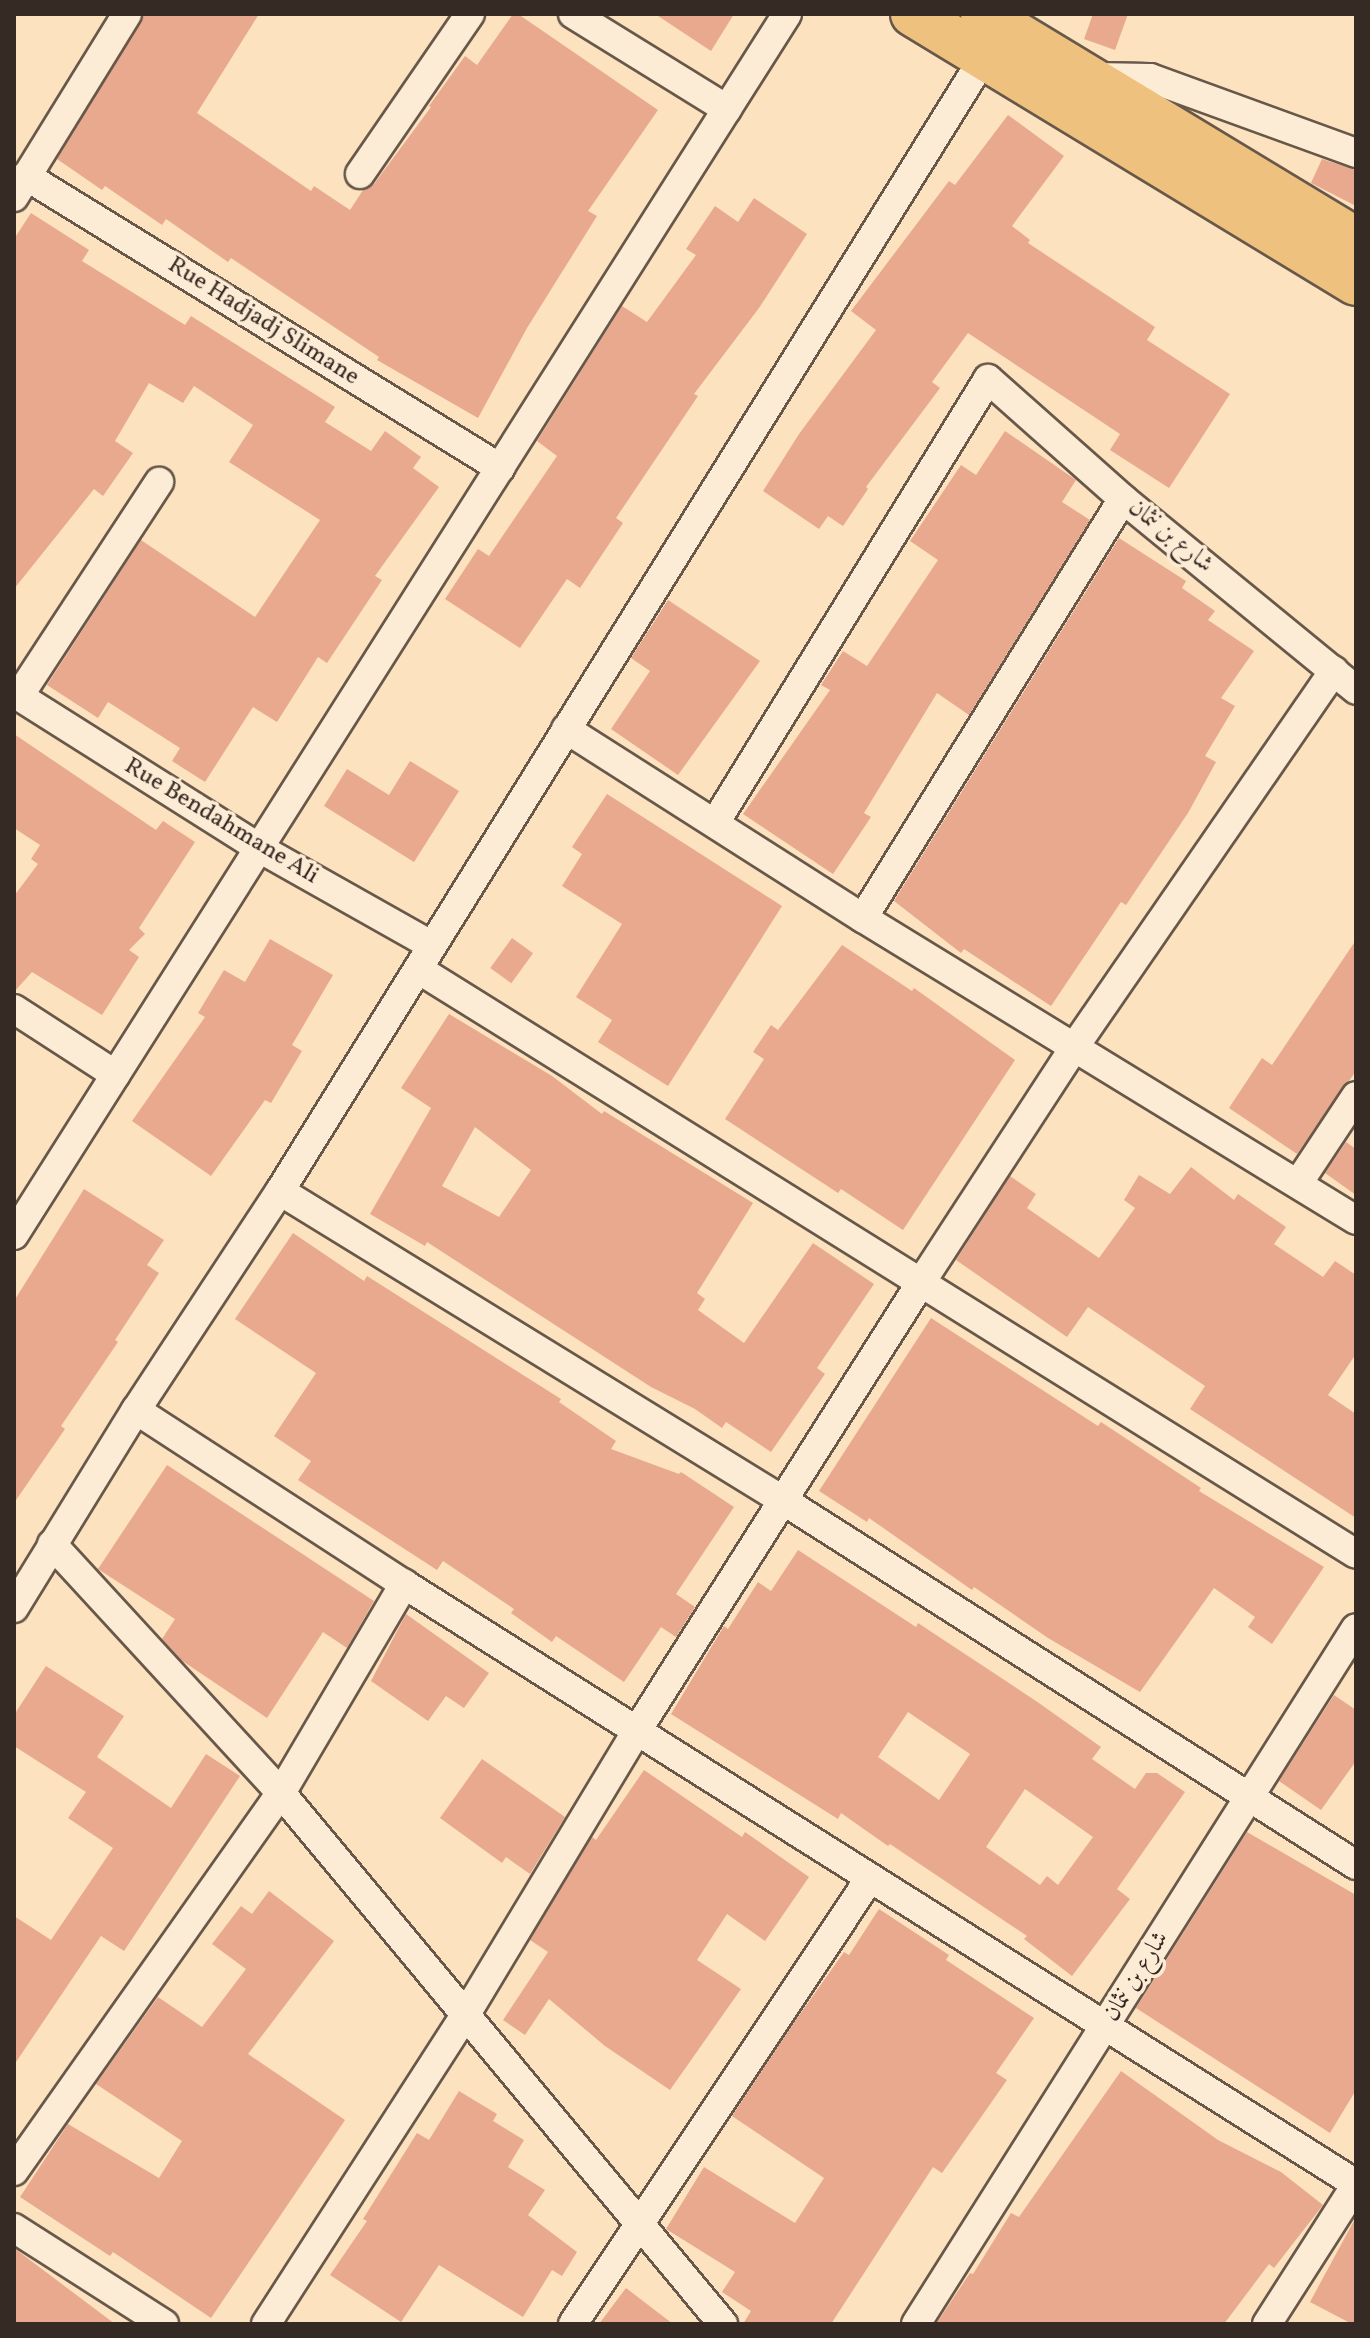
<!DOCTYPE html>
<meta charset="utf-8">
<style>
body{margin:0}
#map{position:relative;width:1370px;height:2338px;overflow:hidden;background:#fce2be;font-family:Vollkorn,Amiri,serif}
div>[style]{position:absolute}
.building>*{inset:0;background:#e8a98f;transform-origin:0 0}
.roads{filter:drop-shadow(2px 0 #68584a) drop-shadow(-2px 0 #68584a) drop-shadow(0 2px #68584a) drop-shadow(0 -2px #68584a)}
.minor>*{height:28px;margin:-14px;padding:0 14px;transform-origin:14px;border-radius:14px;background:#fdecd5}
.primary>*{height:44px;margin:-22px;padding:0 22px;transform-origin:22px;border-radius:22px;background:#eec17f}
span{translate:-50% -50%;white-space:nowrap;text-align:center;line-height:1.15;-webkit-text-stroke:7px #fdecd5;paint-order:stroke}
.street-label{font-size:24px;color:#362a24}
.frame{position:absolute;inset:0;border:16px solid #362a24;pointer-events:none}
</style>
<div id="map">
<div class="building">
<div style="clip-path:polygon(144px 14px,259px 14px,197px 113px,311px 191px,314px 186px,350px 210px,363px 190px,374px 184px,431px 107px,429px 106px,465px 56px,477px 65px,513px 14px,518px 14px,658px 110px,588px 211px,597px 216px,527px 328px,478px 418px,377px 360px,379px 357px,231px 258px,228px 262px,166px 219px,162px 225px,105px 186px,102px 190px,57px 159px)"></div>
<div style="clip-path:polygon(655px 14px,734px 14px,711px 51px)"></div>
<div style="clip-path:polygon(1093px 14px,1128px 14px,1115px 50px,1084px 39px)"></div>
<div style="clip-path:polygon(1008px 115px,1064px 156px,1012px 226px,1030px 240px,1028px 243px,1155px 327px,1147px 340px,1230px 394px,1169px 488px,1110px 450px,1120px 434px,968px 333px,932px 382px,940px 388px,866px 487px,868px 489px,843px 526px,828px 516px,819px 529px,763px 491px,799px 434px,876px 330px,851px 311px,949px 181px,955px 185px)"></div>
<div style="clip-path:polygon(1322px 159px,1356px 170px,1356px 206px,1311px 183px)"></div>
<div style="clip-path:polygon(754px 198px,807px 234px,759px 308px,694px 394px,698px 396px,616px 518px,623px 523px,580px 588px,567px 579px,520px 648px,445px 599px,478px 549px,489px 556px,557px 456px,537px 441px,622px 306px,647px 322px,696px 255px,686px 249px,715px 206px,738px 222px)"></div>
<div style="clip-path:polygon(31px 213px,89px 250px,82px 261px,185px 325px,191px 316px,335px 407px,325px 422px,371px 451px,385px 431px,421px 457px,413px 468px,439px 487px,375px 576px,382px 580px,327px 663px,318px 657px,277px 722px,253px 707px,205px 782px,172px 761px,180px 748px,108px 702px,98px 718px,47px 685px,141px 540px,255px 617px,320px 520px,229px 462px,253px 425px,194px 386px,183px 403px,149px 383px,115px 441px,133px 453px,103px 496px,94px 489px,14px 589px,14px 239px)"></div>
<div style="clip-path:polygon(1005px 431px,1076px 480px,1062px 502px,1090px 520px,969px 715px,937px 693px,864px 813px,871px 817px,833px 874px,743px 814px,830px 690px,821px 685px,843px 651px,867px 666px,938px 560px,910px 541px,961px 465px,976px 475px)"></div>
<div style="clip-path:polygon(1119px 538px,1186px 581px,1182px 588px,1215px 611px,1208px 620px,1254px 651px,1221px 698px,1235px 706px,1205px 756px,1216px 762px,1188px 813px,1126px 905px,1121px 902px,1051px 1006px,964px 949px,961px 953px,894px 901px)"></div>
<div style="clip-path:polygon(668px 600px,760px 661px,678px 775px,611px 729px,650px 671px,631px 658px)"></div>
<div style="clip-path:polygon(14px 734px,156px 830px,163px 821px,195px 842px,139px 928px,145px 934px,129px 950px,139px 957px,102px 1015px,32px 972px,14px 992px,14px 896px,38px 864px,31px 859px,40px 845px,14px 828px)"></div>
<div style="clip-path:polygon(410px 761px,459px 791px,414px 862px,324px 806px,347px 769px,389px 795px)"></div>
<div style="clip-path:polygon(607px 794px,782px 906px,668px 1086px,598px 1042px,612px 1020px,576px 997px,622px 924px,562px 886px,582px 854px,572px 847px)"></div>
<div style="left:512px;top:938px;width:26px;height:37px;rotate:36deg"></div>
<div style="clip-path:polygon(270px 939px,333px 975px,292px 1045px,302px 1051px,271px 1103px,265px 1100px,211px 1176px,132px 1121px,205px 1017px,198px 1013px,224px 970px,245px 982px)"></div>
<div style="clip-path:polygon(1356px 940px,1356px 1071px,1297px 1154px,1229px 1108px,1262px 1058px,1272px 1065px)"></div>
<div style="clip-path:polygon(842px 945px,912px 991px,914px 988px,1015px 1060px,903px 1230px,841px 1189px,838px 1193px,725px 1119px,764px 1059px,753px 1052px,771px 1025px,778px 1030px)"></div>
<div style="clip-path:polygon(evenodd,449px 1014px,552px 1076px,602px 1114px,604px 1111px,753px 1203px,697px 1293px,705px 1299px,698px 1310px,744px 1343px,813px 1243px,874px 1284px,817px 1368px,825px 1374px,771px 1452px,726px 1422px,722px 1428px,695px 1409px,651px 1387px,427px 1242px,425px 1246px,370px 1214px,431px 1108px,401px 1088px,449px 1014px,475px 1127px,531px 1170px,499px 1217px,442px 1186px,475px 1127px)"></div>
<div style="clip-path:polygon(1346px 1142px,1356px 1149px,1356px 1195px,1325px 1173px)"></div>
<div style="clip-path:polygon(1191px 1167px,1234px 1200px,1238px 1194px,1286px 1227px,1274px 1244px,1323px 1277px,1335px 1261px,1356px 1275px,1356px 1354px,1328px 1395px,1356px 1414px,1356px 1518px,1190px 1409px,1205px 1386px,1088px 1307px,1067px 1337px,956px 1260px,1010px 1176px,1036px 1194px,1027px 1208px,1099px 1258px,1135px 1208px,1124px 1200px,1139px 1175px,1170px 1194px)"></div>
<div style="clip-path:polygon(84px 1189px,164px 1240px,147px 1265px,159px 1273px,115px 1340px,118px 1342px,61px 1426px,65px 1429px,14px 1503px,14px 1301px)"></div>
<div style="clip-path:polygon(293px 1233px,364px 1281px,367px 1276px,561px 1399px,559px 1402px,616px 1441px,611px 1449px,679px 1474px,681px 1472px,734px 1507px,676px 1594px,695px 1607px,676px 1637px,661px 1627px,624px 1682px,556px 1636px,552px 1642px,511px 1613px,514px 1609px,443px 1561px,437px 1570px,298px 1480px,311px 1461px,274px 1436px,316px 1373px,235px 1319px)"></div>
<div style="clip-path:polygon(931px 1318px,1098px 1426px,1101px 1422px,1201px 1488px,1199px 1491px,1324px 1567px,1272px 1644px,1248px 1627px,1255px 1617px,1214px 1588px,1140px 1692px,1048px 1638px,974px 1587px,972px 1590px,869px 1518px,867px 1522px,819px 1491px)"></div>
<div style="clip-path:polygon(167px 1465px,374px 1601px,347px 1648px,323px 1632px,267px 1718px,181px 1660px,162px 1639px,175px 1619px,98px 1569px)"></div>
<div style="clip-path:polygon(evenodd,798px 1550px,916px 1627px,918px 1623px,1036px 1701px,1101px 1747px,1092px 1759px,1135px 1789px,1146px 1773px,1157px 1773px,1185px 1792px,1117px 1889px,1130px 1899px,1072px 1976px,1024px 1939px,1027px 1936px,890px 1844px,888px 1846px,841px 1813px,838px 1819px,671px 1714px,724px 1626px,728px 1629px,758px 1582px,771px 1591px,798px 1550px,908px 1712px,970px 1754px,939px 1800px,878px 1757px,908px 1712px,798px 1550px,1025px 1789px,1093px 1837px,1058px 1885px,1047px 1876px,1040px 1885px,986px 1847px,1025px 1789px)"></div>
<div style="clip-path:polygon(406px 1614px,489px 1673px,464px 1708px,446px 1696px,428px 1721px,371px 1681px)"></div>
<div style="clip-path:polygon(46px 1666px,124px 1716px,97px 1757px,171px 1808px,206px 1754px,240px 1776px,124px 1951px,101px 1936px,14px 2065px,14px 1916px,51px 1940px,113px 1848px,68px 1818px,86px 1792px,14px 1746px,14px 1715px)"></div>
<div style="clip-path:polygon(1334px 1695px,1356px 1710px,1356px 1761px,1321px 1810px,1279px 1781px)"></div>
<div style="clip-path:polygon(482px 1759px,565px 1817px,530px 1874px,506px 1857px,502px 1863px,440px 1818px)"></div>
<div style="clip-path:polygon(644px 1770px,742px 1837px,745px 1832px,809px 1877px,765px 1941px,727px 1914px,697px 1960px,741px 1989px,670px 2090px,605px 2046px,549px 1999px,525px 2035px,503px 2020px,548px 1952px,530px 1940px,592px 1837px,596px 1840px)"></div>
<div style="clip-path:polygon(1247px 1832px,1356px 1895px,1356px 2090px,1330px 2133px,1136px 2008px)"></div>
<div style="clip-path:polygon(269px 1891px,334px 1941px,248px 2054px,345px 2120px,211px 2318px,113px 2252px,110px 2256px,20px 2197px,68px 2124px,159px 2178px,182px 2141px,96px 2084px,158px 1997px,202px 2027px,246px 1969px,212px 1944px,241px 1906px,252px 1914px)"></div>
<div style="clip-path:polygon(879px 1909px,949px 1955px,946px 1960px,1034px 2018px,996px 2073px,1007px 2080px,942px 2173px,933px 2167px,831px 2324px,743px 2324px,751px 2311px,722px 2292px,735px 2272px,666px 2229px,704px 2167px,795px 2223px,824px 2178px,732px 2116px,793px 2024px,844px 1952px,849px 1955px)"></div>
<div style="clip-path:polygon(1121px 2071px,1218px 2140px,1281px 2172px,1323px 2205px,1274px 2268px,1269px 2264px,1224px 2324px,936px 2324px,970px 2273px,973px 2274px,1011px 2213px,1019px 2217px)"></div>
<div style="clip-path:polygon(459px 2091px,497px 2114px,493px 2121px,524px 2140px,508px 2167px,545px 2190px,528px 2215px,577px 2252px,562px 2276px,552px 2270px,523px 2317px,439px 2265px,401px 2322px,330px 2275px,367px 2221px,363px 2219px,417px 2133px,429px 2140px)"></div>
<div style="clip-path:polygon(1356px 2217px,1356px 2324px,1352px 2324px,1310px 2302px)"></div>
<div style="clip-path:polygon(14px 2248px,115px 2324px,14px 2324px)"></div>
<div style="clip-path:polygon(626px 2288px,673px 2324px,599px 2324px)"></div>
</div>
<div class="roads">
<div class="minor">
<div style="left:573px;top:14px;width:181px;rotate:31.7deg"></div>
<div style="left:1094px;top:77px;width:56px;rotate:1deg"></div>
<div style="left:1150px;top:78px;width:219px;rotate:20deg"></div>
<div style="left:360px;top:174px;width:194px;rotate:-55.5deg"></div>
<div style="left:26px;top:176px;width:557px;rotate:31.63deg"></div>
<div style="left:14px;top:197px;width:215px;rotate:-58.3deg"></div>
<div style="left:14px;top:693px;width:290px;rotate:32.3deg"></div>
<div style="left:259px;top:848px;width:197px;rotate:29.4deg"></div>
<div style="left:19px;top:696px;width:256px;rotate:-56.8deg"></div>
<div style="left:566px;top:729px;width:352px;rotate:32.5deg"></div>
<div style="left:863px;top:918px;width:578px;rotate:31.49deg"></div>
<div style="left:715px;top:823px;width:521px;rotate:-58.41deg"></div>
<div style="left:988px;top:379px;width:181px;rotate:41.6deg"></div>
<div style="left:1123px;top:499px;width:301px;rotate:39.3deg"></div>
<div style="left:863px;top:918px;width:493px;rotate:-58.2deg"></div>
<div style="left:418px;top:969px;width:1105px;rotate:31.95deg"></div>
<div style="left:14px;top:1009px;width:121px;rotate:32.9deg"></div>
<div style="left:1299px;top:1182px;width:103px;rotate:-56.5deg"></div>
<div style="left:280px;top:1191px;width:592px;rotate:31.59deg"></div>
<div style="left:784px;top:1501px;width:678px;rotate:32.47deg"></div>
<div style="left:14px;top:1235px;width:1445px;rotate:-57.66deg"></div>
<div style="left:136px;top:1410px;width:320px;rotate:33deg"></div>
<div style="left:404px;top:1584px;width:1125px;rotate:32.22deg"></div>
<div style="left:52px;top:1544px;width:338px;rotate:47.4deg"></div>
<div style="left:281px;top:1793px;width:691px;rotate:50.23deg"></div>
<div style="left:14px;top:1608px;width:233px;rotate:-58.4deg"></div>
<div style="left:136px;top:1410px;width:262px;rotate:-56.7deg"></div>
<div style="left:280px;top:1191px;width:1348px;rotate:-58.16deg"></div>
<div style="left:14px;top:2171px;width:463px;rotate:-54.8deg"></div>
<div style="left:281px;top:1793px;width:243px;rotate:-59.5deg"></div>
<div style="left:14px;top:2228px;width:178px;rotate:32.6deg"></div>
<div style="left:266px;top:2324px;width:369px;rotate:-57.2deg"></div>
<div style="left:466px;top:2014px;width:333px;rotate:-58.9deg"></div>
<div style="left:638px;top:1729px;width:530px;rotate:-57.63deg"></div>
<div style="left:922px;top:1281px;width:280px;rotate:-56.9deg"></div>
<div style="left:1075px;top:1046px;width:456px;rotate:-55.4deg"></div>
<div style="left:573px;top:2324px;width:536px;rotate:-56.34deg"></div>
<div style="left:916px;top:2324px;width:823px;rotate:-57.7deg"></div>
<div style="left:1267px;top:2324px;width:165px;rotate:-57.4deg"></div>
</div>
<div class="primary">
<div style="left:913px;top:14px;width:518px;rotate:31.27deg"></div>
<div style="left:983px;top:14px;width:436px;rotate:31.2deg"></div>
</div>
</div>
<div class="street-label">
<span style="left:263px;top:322px;rotate:32deg">Rue Hadjadj Slimane</span>
<span style="left:1170px;top:537px;rotate:39deg">شارع بن نثمان</span>
<span style="left:221px;top:822px;rotate:31deg">Rue Bendahmane Ali</span>
<span style="left:1137px;top:1977px;rotate:-58deg">شارع بن نثمان</span>
</div>
<div class="frame"></div>
</div>
